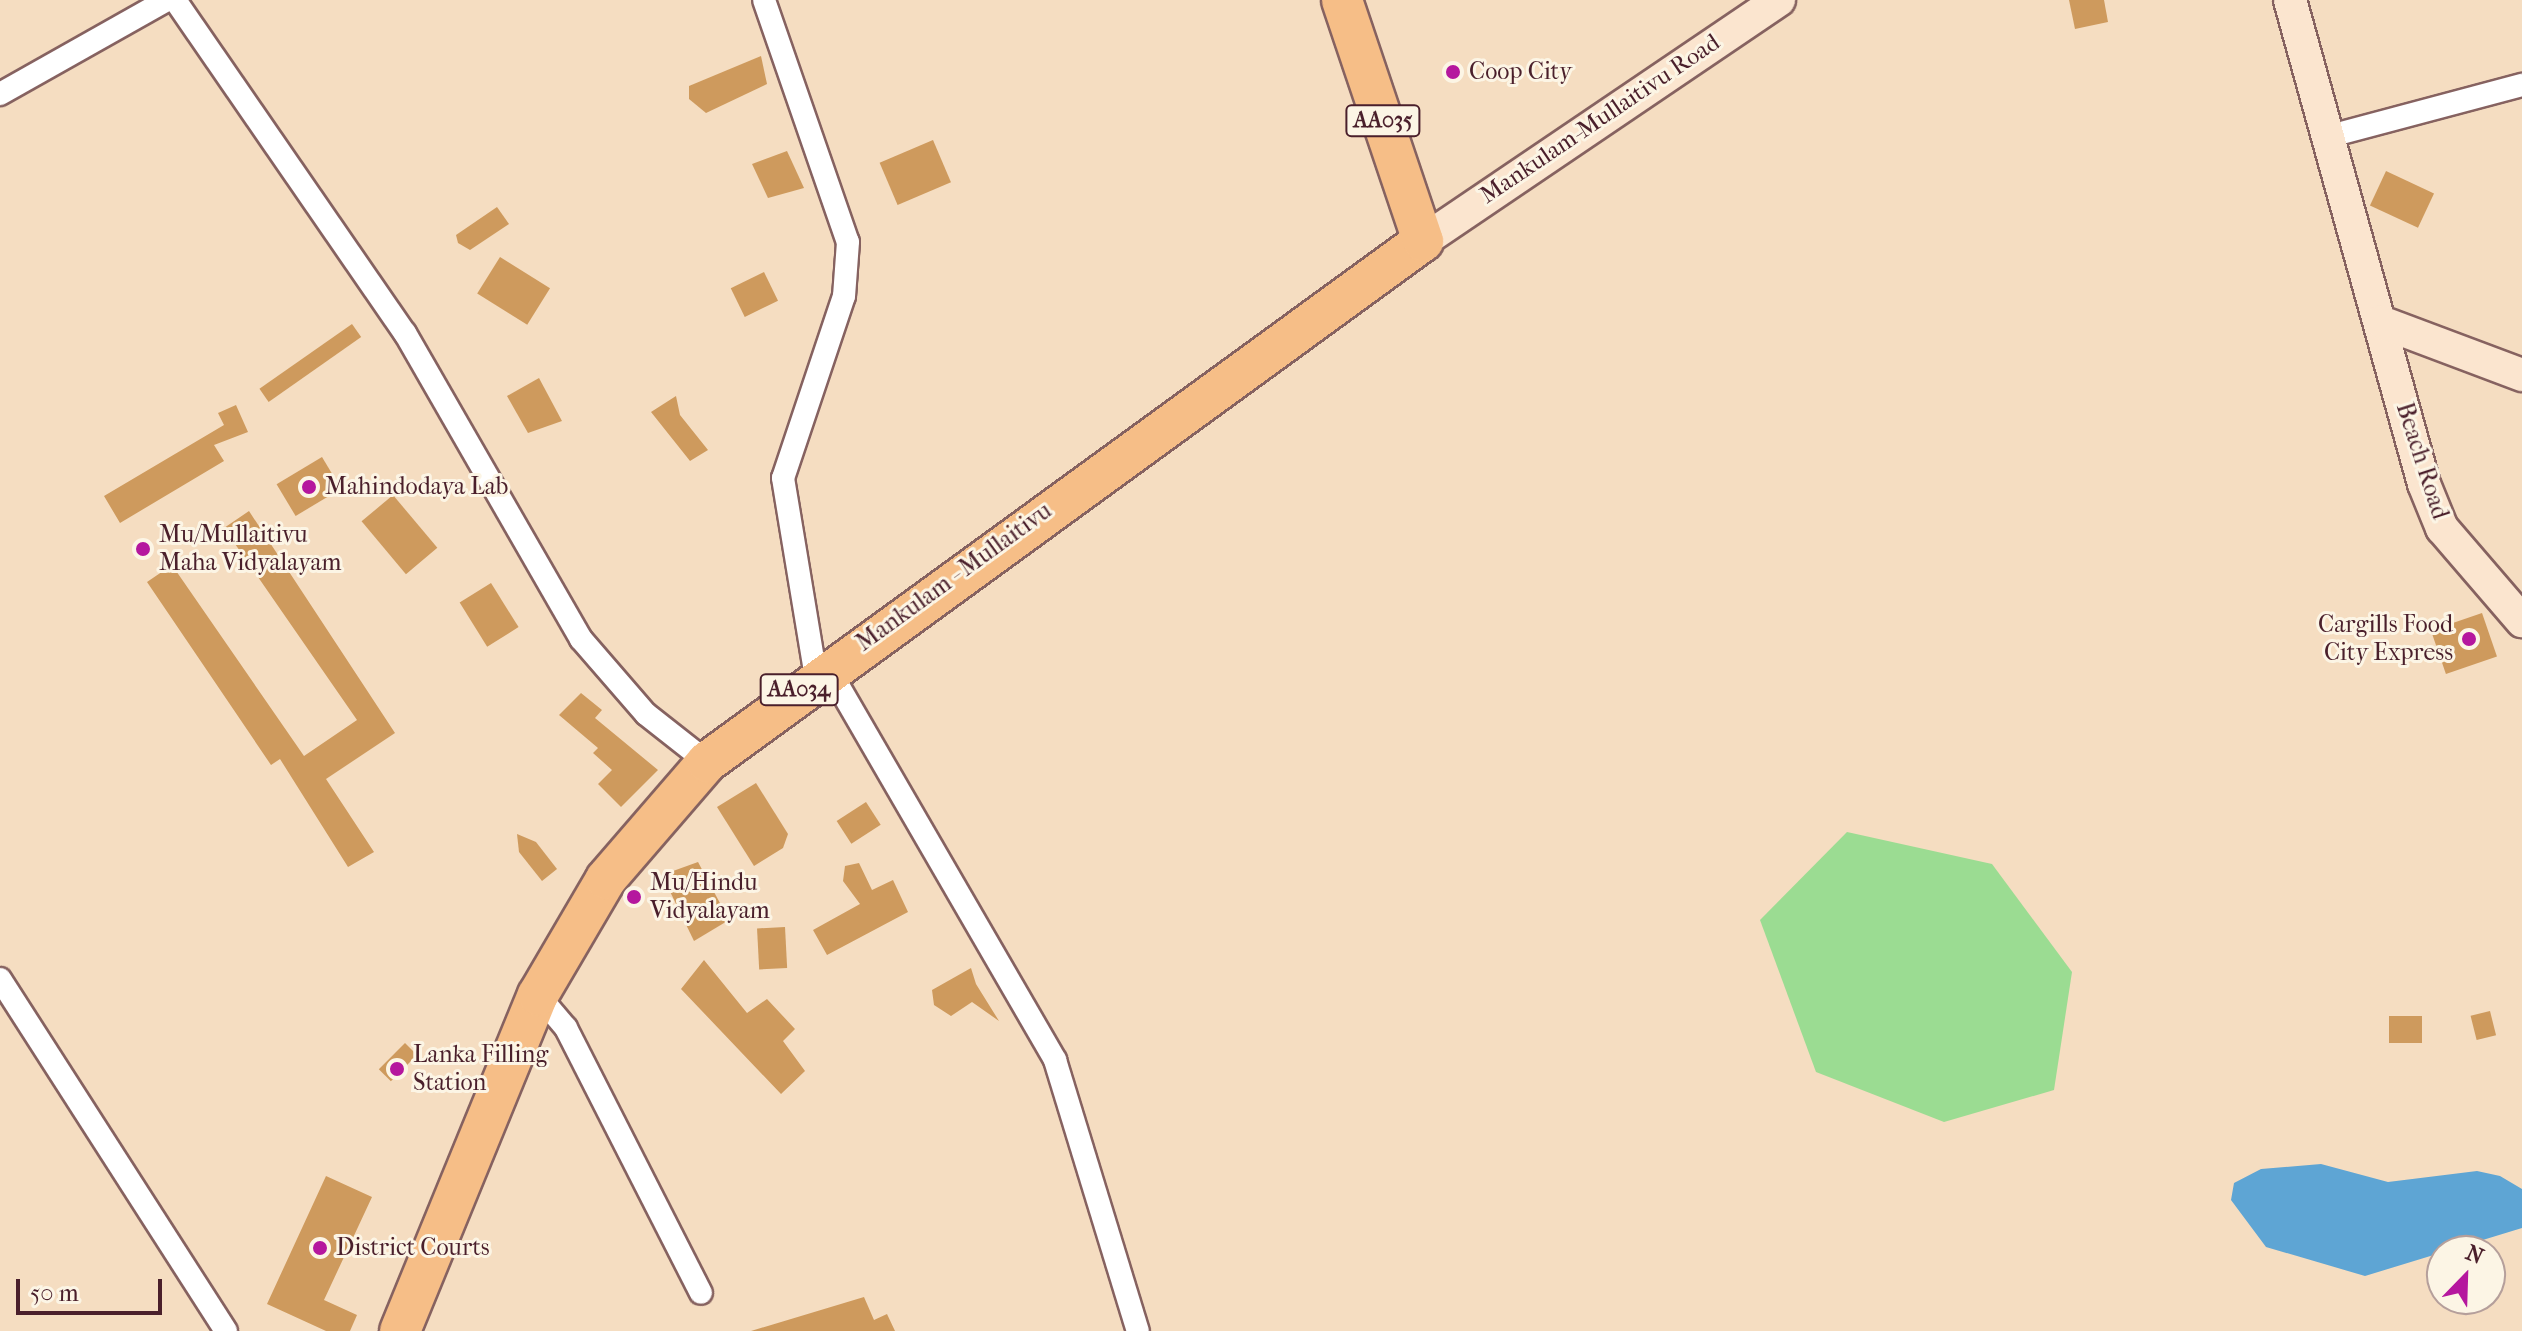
<!DOCTYPE html>
<style>
body{margin:0}
#map{position:relative;width:2522px;height:1331px;overflow:hidden;background:#f5ddc1;font-family:"IM FELL French Canon",serif}
div>[style]{position:absolute}
.green>*{inset:0;background:#9bdc92}
.water>*{inset:0;background:#5ea5d4}
.building>*{inset:0;background:#ce9a5d;transform-origin:0 0}
.roads{filter:drop-shadow(2px 0 #866260) drop-shadow(-2px 0 #866260) drop-shadow(0 2px #866260) drop-shadow(0 -2px #866260)}
.street>*{height:22px;margin:-11px;padding:0 11px;transform-origin:11px;border-radius:11px;background:#fff}
.secondary>*{height:32px;margin:-16px;padding:0 16px;transform-origin:16px;border-radius:16px;background:#fbe5cf}
.highway>*{height:40px;margin:-20px;padding:0 20px;transform-origin:20px;border-radius:20px;background:#f6be87}
.dots>*{width:22px;height:22px;translate:-50% -50%;box-sizing:border-box;border:4px solid #fcf5e5;border-radius:50%}
span{translate:-50% -50%;white-space:nowrap;text-align:center;line-height:1.15;-webkit-text-stroke:6px #fcf5e5;paint-order:stroke}
.shield-label span{padding:2px 6px;background:#fcf5e5;border:2px solid;border-radius:6px;-webkit-text-stroke-width:0}
.shield-label{font-size:22px;color:#4a1f2b;font-weight:700}
.poi-label{font-size:24px;color:#4a1f2b}
.left{translate:0 -50%;text-align:left}
.right{translate:-100% -50%;text-align:right}
.street-label{font-size:24px;color:#4a1f2b}
.north{position:absolute;left:2426px;top:1235px;width:80px;height:80px;box-sizing:border-box;background:#fcf5e5;border:2px solid #b59f9b;border-radius:50%;rotate:23deg;font-size:22px;font-weight:700;line-height:32px;text-align:center;color:#4a1f2b}
.north::after{content:'';display:block;margin:auto;width:28px;height:36px;background:#b5179e;clip-path:polygon(50% 0,100% 100%,50% 72%,0 100%)}
.scale{position:absolute;left:16px;top:1279px;width:146px;height:36px;box-sizing:border-box;border:4px solid #4a1f2b;border-top:0;padding-left:10px;font-size:24px;line-height:28px;white-space:nowrap;color:#4a1f2b;-webkit-text-stroke:6px #fcf5e5;paint-order:stroke}
</style>
<div id="map">
<div class="green">
<div style="clip-path:polygon(1847px 832px,1992px 864px,2072px 972px,2054px 1090px,1944px 1122px,1816px 1072px,1760px 920px)"></div>
</div>
<div class="water">
<div style="clip-path:polygon(2321px 1164px,2388px 1182px,2477px 1171px,2500px 1176px,2522px 1189px,2522px 1228px,2365px 1276px,2266px 1247px,2231px 1200px,2234px 1183px,2261px 1169px)"></div>
</div>
<div class="building">
<div style="clip-path:polygon(2069px 0,2104px 0,2108px 22px,2075px 29px)"></div>
<div style="clip-path:polygon(761px 56px,767px 84px,706px 113px,689px 99px,689px 86px)"></div>
<div style="left:933px;top:140px;width:46px;height:58px;rotate:67deg"></div>
<div style="clip-path:polygon(787px 151px,804px 188px,768px 198px,752px 164px)"></div>
<div style="left:2386px;top:171px;width:53px;height:38px;rotate:25deg"></div>
<div style="clip-path:polygon(497px 207px,509px 224px,470px 250px,458px 243px,456px 235px)"></div>
<div style="left:500px;top:257px;width:59px;height:43px;rotate:32deg"></div>
<div style="left:764px;top:272px;width:32px;height:37px;rotate:64deg"></div>
<div style="left:352px;top:324px;width:16px;height:113px;rotate:55deg"></div>
<div style="clip-path:polygon(539px 378px,562px 421px,528px 433px,507px 396px)"></div>
<div style="clip-path:polygon(676px 396px,680px 415px,708px 450px,690px 461px,651px 412px)"></div>
<div style="clip-path:polygon(236px 405px,248px 432px,214px 445px,224px 461px,120px 523px,104px 496px,224px 425px,218px 413px)"></div>
<div style="left:322px;top:457px;width:37px;height:53px;rotate:59deg"></div>
<div style="left:393px;top:495px;width:69px;height:41px;rotate:50deg"></div>
<div style="clip-path:polygon(249px 511px,395px 733px,326px 779px,374px 852px,348px 867px,280px 759px,271px 765px,147px 582px,172px 565px,304px 756px,357px 720px,224px 528px)"></div>
<div style="left:491px;top:583px;width:52px;height:37px;rotate:58deg"></div>
<div style="left:2482px;top:613px;width:46px;height:54px;rotate:71deg"></div>
<div style="clip-path:polygon(581px 693px,602px 710px,595px 718px,658px 770px,621px 807px,598px 784px,612px 770px,593px 753px,598px 748px,559px 715px)"></div>
<div style="clip-path:polygon(756px 783px,788px 834px,783px 848px,754px 866px,717px 807px)"></div>
<div style="left:866px;top:802px;width:27px;height:35px;rotate:57deg"></div>
<div style="clip-path:polygon(517px 834px,536px 842px,557px 869px,542px 881px,519px 852px)"></div>
<div style="clip-path:polygon(698px 862px,729px 920px,694px 941px,662px 875px)"></div>
<div style="clip-path:polygon(859px 863px,872px 890px,893px 880px,908px 912px,827px 955px,813px 930px,860px 904px,843px 881px,845px 866px)"></div>
<div style="left:785px;top:927px;width:41px;height:28px;rotate:87deg"></div>
<div style="clip-path:polygon(704px 960px,747px 1013px,767px 999px,795px 1029px,783px 1041px,805px 1071px,781px 1094px,681px 989px)"></div>
<div style="clip-path:polygon(971px 968px,976px 984px,999px 1021px,972px 1002px,951px 1016px,934px 1005px,932px 990px)"></div>
<div style="left:2490px;top:1011px;width:25px;height:20px;rotate:76deg"></div>
<div style="left:2422px;top:1016px;width:27px;height:33px;rotate:90deg"></div>
<div style="left:405px;top:1043px;width:17px;height:37px;rotate:45deg"></div>
<div style="clip-path:polygon(326px 1176px,372px 1197px,324px 1300px,357px 1315px,350px 1331px,326px 1331px,267px 1304px)"></div>
<div style="clip-path:polygon(864px 1297px,874px 1320px,887px 1314px,895px 1331px,751px 1331px)"></div>
</div>
<div class="roads">
<div class="street">
<div style="left:175px;top:0;width:405px;rotate:55.4deg"></div>
<div style="left:405px;top:333px;width:353px;rotate:60.1deg"></div>
<div style="left:581px;top:639px;width:99px;rotate:49.1deg"></div>
<div style="left:646px;top:714px;width:78px;rotate:38.2deg"></div>
<div style="left:764px;top:0;width:256px;rotate:70.9deg"></div>
<div style="left:848px;top:242px;width:54px;rotate:94.2deg"></div>
<div style="left:844px;top:296px;width:192px;rotate:108.5deg"></div>
<div style="left:783px;top:478px;width:202px;rotate:80.6deg"></div>
<div style="left:0;top:94px;width:192px;rotate:-29.4deg"></div>
<div style="left:2330px;top:136px;width:199px;rotate:-14.9deg"></div>
<div style="left:828px;top:668px;width:453px;rotate:59.9deg"></div>
<div style="left:1055px;top:1060px;width:283px;rotate:73deg"></div>
<div style="left:0;top:979px;width:418px;rotate:57.3deg"></div>
<div style="left:538px;top:995px;width:43px;rotate:49.7deg"></div>
<div style="left:566px;top:1028px;width:297px;rotate:63deg"></div>
</div>
<div class="secondary">
<div style="left:2290px;top:0;width:502px;rotate:74.52deg"></div>
<div style="left:2424px;top:484px;width:48px;rotate:67.8deg"></div>
<div style="left:2442px;top:528px;width:123px;rotate:49.3deg"></div>
<div style="left:1423px;top:241px;width:430px;rotate:-34.1deg"></div>
<div style="left:2381px;top:322px;width:151px;rotate:20.6deg"></div>
</div>
<div class="highway">
<div style="left:400px;top:1331px;width:363px;rotate:-67.7deg"></div>
<div style="left:538px;top:995px;width:134px;rotate:-59.6deg"></div>
<div style="left:606px;top:879px;width:155px;rotate:-49.2deg"></div>
<div style="left:707px;top:762px;width:885px;rotate:-36.04deg"></div>
<div style="left:1423px;top:241px;width:254px;rotate:-108.6deg"></div>
</div>
</div>
<div class="dots">
<div style="left:1453px;top:72px;background:#b5179e"></div>
<div style="left:309px;top:487px;background:#b5179e"></div>
<div style="left:143px;top:549px;background:#b5179e"></div>
<div style="left:2469px;top:639px;background:#b5179e"></div>
<div style="left:634px;top:897px;background:#b5179e"></div>
<div style="left:397px;top:1069px;background:#b5179e"></div>
<div style="left:320px;top:1248px;background:#b5179e"></div>
</div>
<div class="shield-label">
<span style="left:1383px;top:121px">AA035</span>
<span style="left:799px;top:690px">AA034</span>
</div>
<div class="poi-label">
<span class="left" style="left:1469px;top:72px">Coop City</span>
<span class="left" style="left:325px;top:487px">Mahindodaya Lab</span>
<span class="left" style="left:159px;top:549px">Mu/Mullaitivu<br>Maha Vidyalayam</span>
<span class="right" style="left:2453px;top:639px">Cargills Food<br>City Express</span>
<span class="left" style="left:650px;top:897px">Mu/Hindu<br>Vidyalayam</span>
<span class="left" style="left:413px;top:1069px">Lanka Filling<br>Station</span>
<span class="left" style="left:336px;top:1248px">District Courts</span>
</div>
<div class="street-label">
<span style="left:1600px;top:119px;rotate:-34deg">Mankulam-Mullaitivu Road</span>
<span style="left:2422px;top:461px;rotate:72deg">Beach Road</span>
<span style="left:954px;top:577px;rotate:-36deg">Mankulam - Mullaitivu</span>
</div>
<div class="north">N</div>
<div class="scale">50 m</div>
</div>
